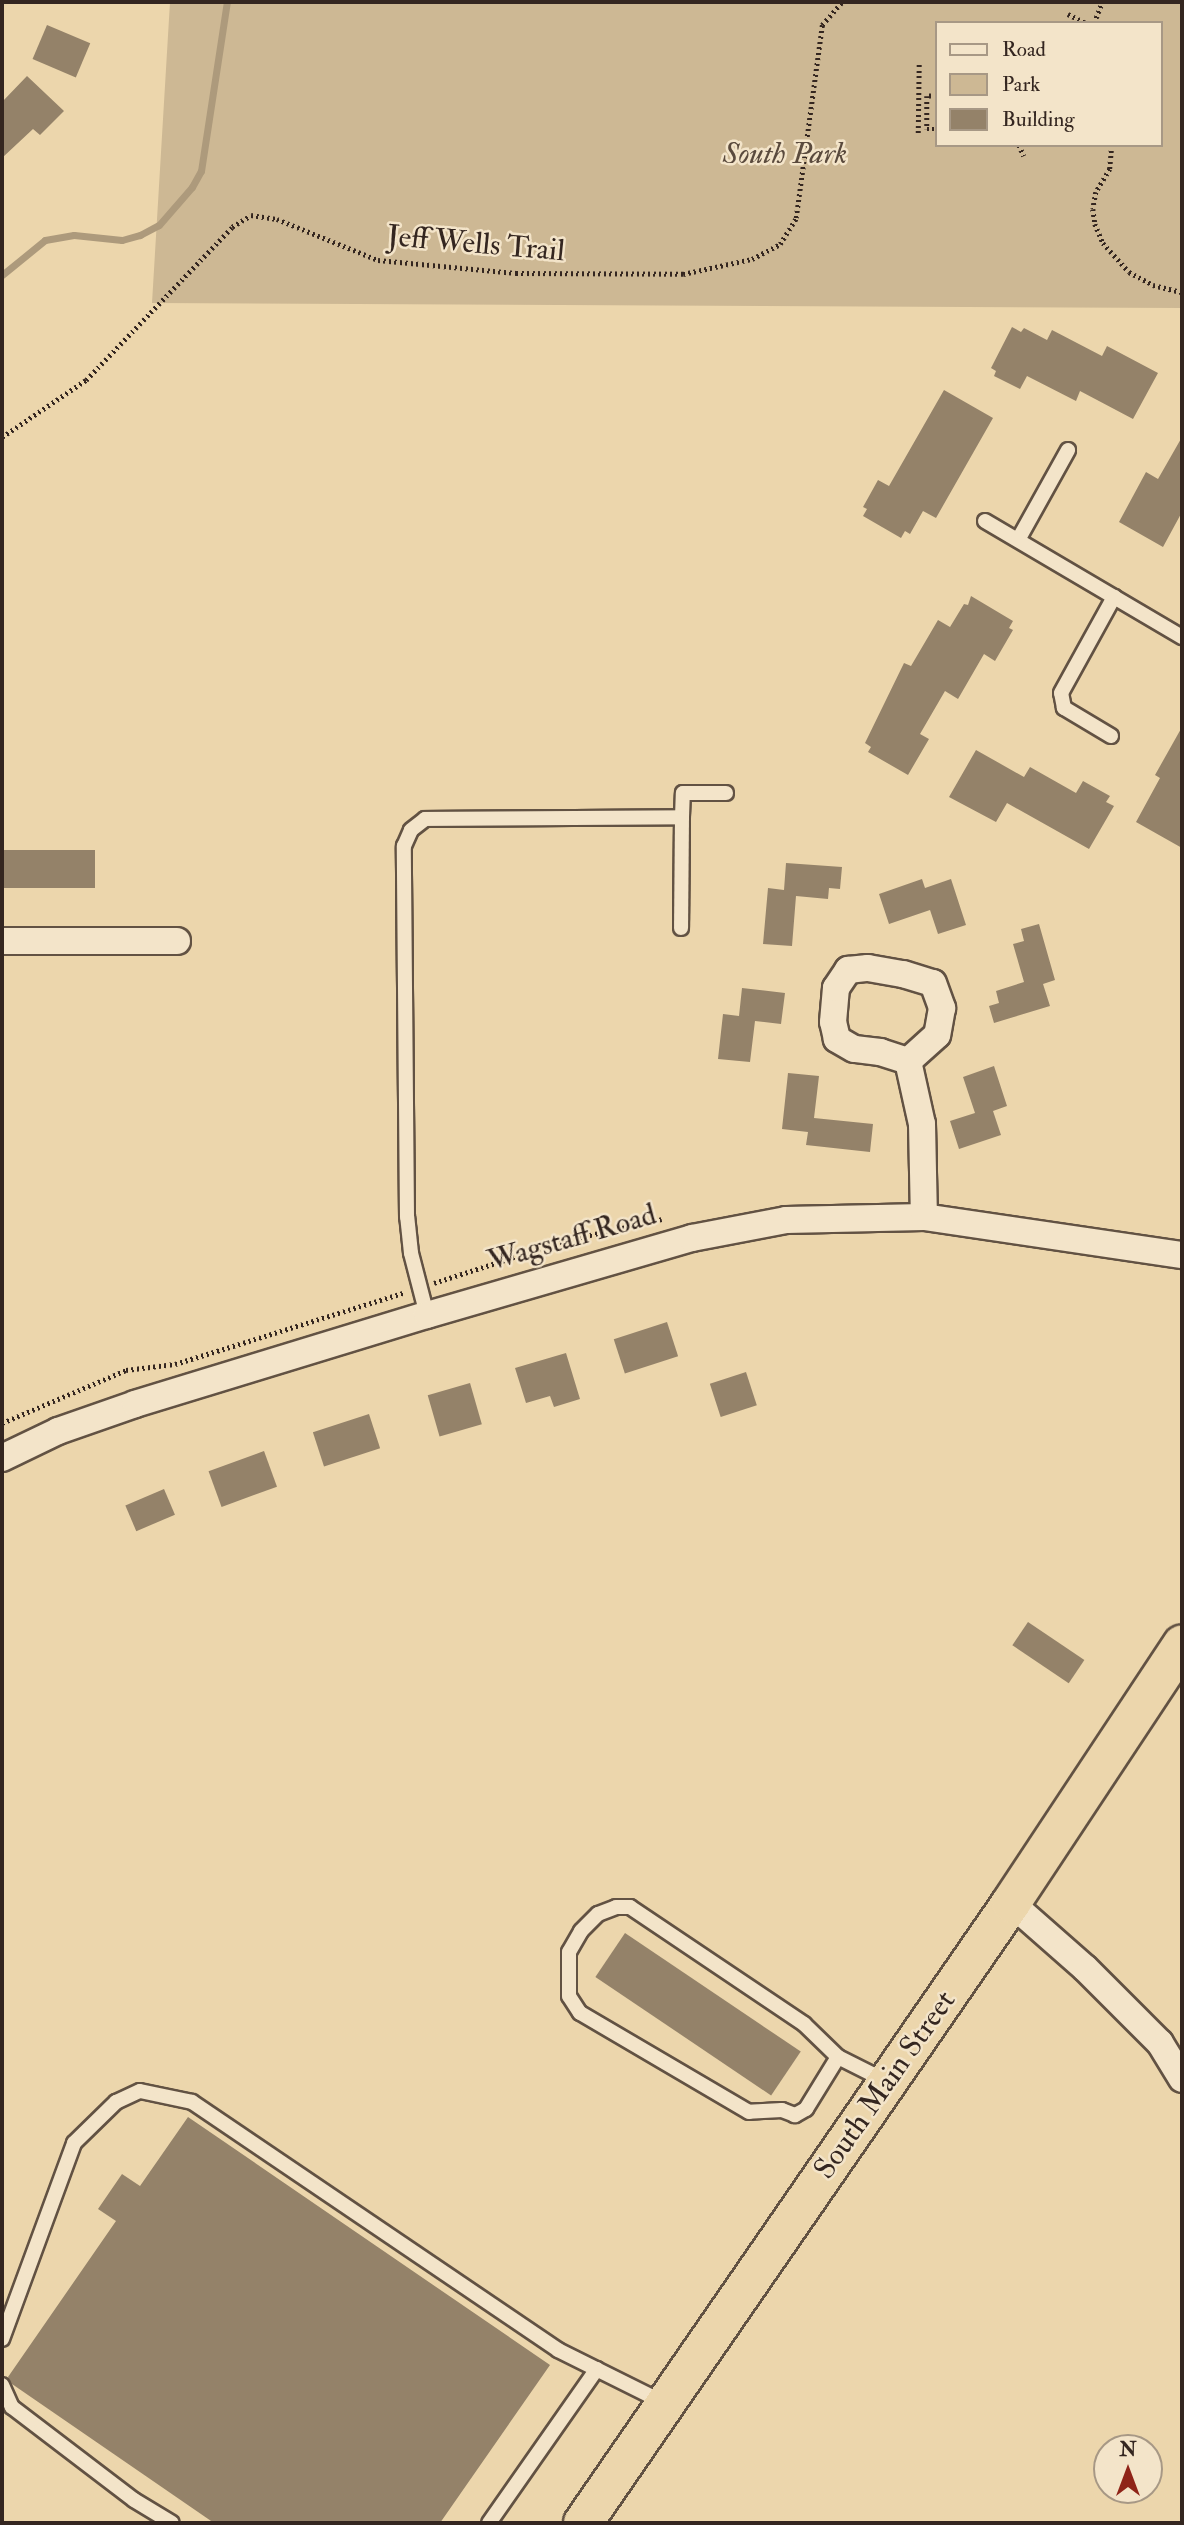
<!DOCTYPE html>
<style>
body{margin:0}
#map{position:relative;width:1184px;height:2525px;overflow:hidden;background:#ecd6ac;font-family:"IM FELL Double Pica",serif}
div>[style]{position:absolute}
.green>*{inset:0;background:#cdb894}
.stream>*{height:7px;margin:-3.5px;padding:0 3.5px;transform-origin:3.5px;border-radius:3.5px;background:#ad9a7c}
.building>*{inset:0;background:#948269;transform-origin:0 0}
.path>*{height:4.5px;margin-top:-2.25px;transform-origin:0;background:repeating-linear-gradient(90deg,#342620 0 2px,transparent 0 5.5px)}
.roads{filter:drop-shadow(2px 0 #625243) drop-shadow(-2px 0 #625243) drop-shadow(0 2px #625243) drop-shadow(0 -2px #625243)}
.lane>*{height:14px;margin:-7px;padding:0 7px;transform-origin:7px;border-radius:7px;background:#f3e4c9}
.street>*{height:26px;margin:-13px;padding:0 13px;transform-origin:13px;border-radius:13px;background:#f3e4c9}
.highway>*{height:38px;margin:-19px;padding:0 19px;transform-origin:19px;border-radius:19px;background:#ecd6ac}
span{translate:-50% -50%;white-space:nowrap;text-align:center;line-height:1.15;-webkit-text-stroke:5px #f3e4c9;paint-order:stroke}
.park-label{font-size:30px;color:#5a4a3d;font-style:italic}
.street-label{font-size:30px;color:#342620}
.frame{position:absolute;inset:0;border:4px solid #342620;pointer-events:none}
.legend{position:absolute;left:935px;top:21px;width:228px;height:126px;box-sizing:border-box;background:#f3e4c9;border:2px solid #a79885;margin:0;padding:9px 12px;list-style:none;font-size:21px;color:#342620}
.legend li{display:flex;align-items:center;gap:14px;height:35px}
.legend b{width:35px;border:2px solid #a79885}
.north{position:absolute;left:1093px;top:2434px;width:70px;height:70px;box-sizing:border-box;background:#f3e4c9;border:2px solid #a79885;border-radius:50%;rotate:0deg;font-size:19px;font-weight:700;line-height:28px;text-align:center;color:#342620}
.north::after{content:'';display:block;margin:auto;width:24px;height:32px;background:#8f2418;clip-path:polygon(50% 0,100% 100%,50% 72%,0 100%)}
</style>
<div id="map">
<div class="green">
<div style="clip-path:polygon(evenodd,170px 2px,1182px 2px,1182px 308px,152px 303px,170px 2px,937px 23px,1161px 23px,1161px 145px,937px 145px,937px 23px)"></div>
</div>
<div class="stream">
<div style="left:2px;top:275px;width:55px;rotate:-39.1deg"></div>
<div style="left:45px;top:240px;width:29px;rotate:-10deg"></div>
<div style="left:74px;top:235px;width:48px;rotate:5.9deg"></div>
<div style="left:122px;top:240px;width:19px;rotate:-16deg"></div>
<div style="left:140px;top:235px;width:21px;rotate:-28deg"></div>
<div style="left:159px;top:225px;width:50px;rotate:-49deg"></div>
<div style="left:192px;top:187px;width:18px;rotate:-61deg"></div>
<div style="left:201px;top:171px;width:171px;rotate:-81.3deg"></div>
</div>
<div class="building">
<div style="left:47px;top:25px;width:47px;height:37px;rotate:23deg"></div>
<div style="clip-path:polygon(27px 76px,64px 111px,40px 135px,33px 129px,2px 158px,2px 102px)"></div>
<div style="clip-path:polygon(1012px 327px,1021px 332px,1024px 328px,1047px 340px,1052px 330px,1102px 356px,1107px 346px,1158px 373px,1133px 419px,1080px 391px,1076px 401px,1027px 376px,1020px 389px,994px 376px,996px 371px,991px 368px)"></div>
<div style="clip-path:polygon(944px 390px,993px 418px,936px 518px,923px 511px,910px 534px,905px 531px,901px 538px,863px 516px,867px 509px,863px 507px,878px 480px,889px 486px)"></div>
<div style="clip-path:polygon(1182px 437px,1182px 512px,1163px 547px,1119px 522px,1146px 472px,1158px 479px)"></div>
<div style="clip-path:polygon(971px 596px,1013px 621px,1009px 628px,1013px 630px,995px 661px,984px 654px,958px 699px,945px 691px,920px 734px,929px 739px,908px 775px,868px 752px,871px 747px,865px 743px,904px 663px,911px 666px,938px 620px,950px 627px,964px 604px,968px 605px)"></div>
<div style="clip-path:polygon(1182px 727px,1182px 848px,1136px 822px,1160px 778px,1155px 775px)"></div>
<div style="clip-path:polygon(976px 750px,1024px 777px,1030px 767px,1076px 793px,1083px 781px,1110px 796px,1106px 802px,1114px 806px,1089px 849px,1007px 803px,996px 822px,949px 797px)"></div>
<div style="left:95px;top:850px;width:38px;height:93px;rotate:90deg"></div>
<div style="clip-path:polygon(786px 863px,842px 867px,840px 889px,829px 888px,828px 899px,796px 896px,792px 946px,763px 944px,768px 888px,784px 890px)"></div>
<div style="clip-path:polygon(922px 879px,925px 888px,951px 879px,966px 925px,938px 934px,930px 910px,889px 924px,879px 894px)"></div>
<div style="clip-path:polygon(1039px 924px,1055px 980px,1043px 984px,1050px 1006px,994px 1023px,989px 1006px,999px 1003px,996px 991px,1024px 982px,1013px 944px,1024px 941px,1021px 929px)"></div>
<div style="clip-path:polygon(742px 988px,785px 993px,781px 1024px,755px 1021px,750px 1062px,718px 1059px,723px 1014px,739px 1016px)"></div>
<div style="clip-path:polygon(994px 1066px,1007px 1106px,993px 1111px,1001px 1135px,959px 1149px,950px 1121px,975px 1113px,963px 1077px)"></div>
<div style="clip-path:polygon(788px 1073px,819px 1076px,814px 1118px,873px 1124px,870px 1152px,806px 1145px,808px 1132px,782px 1129px)"></div>
<div style="left:667px;top:1322px;width:36px;height:56px;rotate:72deg"></div>
<div style="clip-path:polygon(566px 1353px,580px 1399px,554px 1407px,550px 1396px,526px 1403px,515px 1368px)"></div>
<div style="left:746px;top:1372px;width:35px;height:38px;rotate:72deg"></div>
<div style="left:470px;top:1383px;width:43px;height:44px;rotate:74deg"></div>
<div style="left:369px;top:1414px;width:36px;height:59px;rotate:72deg"></div>
<div style="left:264px;top:1451px;width:38px;height:59px;rotate:70deg"></div>
<div style="left:164px;top:1489px;width:28px;height:42px;rotate:67deg"></div>
<div style="left:1028px;top:1622px;width:68px;height:28px;rotate:34deg"></div>
<div style="left:625px;top:1933px;width:212px;height:53px;rotate:34deg"></div>
<div style="clip-path:polygon(188px 2117px,550px 2365px,440px 2523px,214px 2523px,12px 2384px,8px 2377px,116px 2221px,98px 2209px,122px 2174px,140px 2186px)"></div>
</div>
<div class="path">
<div style="left:1068px;top:14px;width:20px;rotate:27deg"></div>
<div style="left:1094px;top:23px;width:22px;rotate:-69deg"></div>
<div style="left:937px;top:96px;width:10px;rotate:180deg"></div>
<div style="left:927px;top:96px;width:33px;rotate:90deg"></div>
<div style="left:927px;top:129px;width:10px"></div>
<div style="left:918px;top:133px;width:70px;rotate:-89.2deg"></div>
<div style="left:1019px;top:145px;width:12px;rotate:66deg"></div>
<div style="left:1112px;top:145px;width:24px;rotate:95deg"></div>
<div style="left:1110px;top:169px;width:27px;rotate:121deg"></div>
<div style="left:1096px;top:192px;width:17px;rotate:100deg"></div>
<div style="left:1093px;top:209px;width:15px;rotate:82deg"></div>
<div style="left:1095px;top:224px;width:21px;rotate:67deg"></div>
<div style="left:1103px;top:243px;width:39px;rotate:48deg"></div>
<div style="left:1129px;top:272px;width:27px;rotate:28deg"></div>
<div style="left:1153px;top:285px;width:30px;rotate:14deg"></div>
<div style="left:2px;top:437px;width:102px;rotate:-34.2deg"></div>
<div style="left:86px;top:380px;width:211px;rotate:-46.3deg"></div>
<div style="left:232px;top:227px;width:22px;rotate:-32deg"></div>
<div style="left:251px;top:215px;width:26px;rotate:9deg"></div>
<div style="left:277px;top:219px;width:109px;rotate:22.1deg"></div>
<div style="left:378px;top:260px;width:139px;rotate:5.4deg"></div>
<div style="left:516px;top:273px;width:167px;rotate:0.3deg"></div>
<div style="left:683px;top:274px;width:71px;rotate:-12.3deg"></div>
<div style="left:752px;top:259px;width:32px;rotate:-28deg"></div>
<div style="left:780px;top:244px;width:31px;rotate:-58deg"></div>
<div style="left:796px;top:218px;width:195px;rotate:-82.3deg"></div>
<div style="left:822px;top:25px;width:30px;rotate:-49deg"></div>
<div style="left:434px;top:1283px;width:136px;rotate:-18deg"></div>
<div style="left:563px;top:1241px;width:101px;rotate:-12.5deg"></div>
<div style="left:2px;top:1423px;width:135px;rotate:-23.1deg"></div>
<div style="left:126px;top:1370px;width:49px;rotate:-7deg"></div>
<div style="left:175px;top:1364px;width:239px;rotate:-17.3deg"></div>
</div>
<div class="roads">
<div class="lane">
<div style="left:985px;top:521px;width:229px;rotate:30.5deg"></div>
<div style="left:1018px;top:540px;width:103px;rotate:-60.9deg"></div>
<div style="left:1111px;top:736px;width:55px;rotate:-149.2deg"></div>
<div style="left:1064px;top:708px;width:15px;rotate:-101deg"></div>
<div style="left:1061px;top:693px;width:110px;rotate:-61.1deg"></div>
<div style="left:682px;top:817px;width:24px;rotate:-88deg"></div>
<div style="left:683px;top:793px;width:43px"></div>
<div style="left:427px;top:1315px;width:64px;rotate:-104.5deg"></div>
<div style="left:411px;top:1253px;width:36px;rotate:-96deg"></div>
<div style="left:407px;top:1217px;width:371px;rotate:-90.5deg"></div>
<div style="left:404px;top:846px;width:17px;rotate:-66deg"></div>
<div style="left:411px;top:830px;width:18px;rotate:-38deg"></div>
<div style="left:425px;top:819px;width:257px;rotate:-0.4deg"></div>
<div style="left:682px;top:817px;width:111px;rotate:90.5deg"></div>
<div style="left:838px;top:2057px;width:61px;rotate:121.6deg"></div>
<div style="left:806px;top:2109px;width:13px;rotate:151deg"></div>
<div style="left:795px;top:2115px;width:14px;rotate:-159deg"></div>
<div style="left:782px;top:2110px;width:33px;rotate:177deg"></div>
<div style="left:749px;top:2112px;width:196px;rotate:-149.6deg"></div>
<div style="left:580px;top:2013px;width:20px;rotate:-123deg"></div>
<div style="left:569px;top:1996px;width:44px;rotate:-90deg"></div>
<div style="left:569px;top:1952px;width:24px;rotate:-60deg"></div>
<div style="left:581px;top:1931px;width:24px;rotate:-45deg"></div>
<div style="left:598px;top:1914px;width:19px;rotate:-21deg"></div>
<div style="left:616px;top:1907px;width:14px"></div>
<div style="left:630px;top:1907px;width:210px;rotate:33.9deg"></div>
<div style="left:804px;top:2024px;width:47px;rotate:44.1deg"></div>
<div style="left:838px;top:2057px;width:54px;rotate:26.6deg"></div>
<div style="left:2px;top:2339px;width:209px;rotate:-69.8deg"></div>
<div style="left:74px;top:2143px;width:59px;rotate:-44.3deg"></div>
<div style="left:116px;top:2102px;width:26px;rotate:-25deg"></div>
<div style="left:140px;top:2091px;width:53px;rotate:11.9deg"></div>
<div style="left:192px;top:2102px;width:442px;rotate:34.1deg"></div>
<div style="left:558px;top:2350px;width:119px;rotate:26.4deg"></div>
<div style="left:2px;top:2385px;width:24px;rotate:66deg"></div>
<div style="left:12px;top:2407px;width:153px;rotate:37.3deg"></div>
<div style="left:134px;top:2500px;width:44px;rotate:31.2deg"></div>
<div style="left:489px;top:2523px;width:188px;rotate:-55deg"></div>
</div>
<div class="street">
<div style="left:2px;top:941px;width:175px"></div>
<div style="left:908px;top:1061px;width:29px;rotate:-162deg"></div>
<div style="left:880px;top:1052px;width:26px;rotate:-173deg"></div>
<div style="left:854px;top:1049px;width:20px;rotate:-150deg"></div>
<div style="left:837px;top:1039px;width:17px;rotate:-103deg"></div>
<div style="left:833px;top:1022px;width:34px;rotate:-85deg"></div>
<div style="left:836px;top:988px;width:22px;rotate:-56deg"></div>
<div style="left:848px;top:970px;width:20px;rotate:-6deg"></div>
<div style="left:868px;top:968px;width:36px;rotate:10deg"></div>
<div style="left:903px;top:974px;width:31px;rotate:17deg"></div>
<div style="left:933px;top:983px;width:27px;rotate:70deg"></div>
<div style="left:942px;top:1008px;width:27px;rotate:100deg"></div>
<div style="left:937px;top:1035px;width:39px;rotate:138deg"></div>
<div style="left:908px;top:1061px;width:65px;rotate:77.5deg"></div>
<div style="left:922px;top:1124px;width:93px;rotate:88.8deg"></div>
<div style="left:2px;top:1458px;width:62px;rotate:-25.7deg"></div>
<div style="left:58px;top:1431px;width:82px;rotate:-19.3deg"></div>
<div style="left:135px;top:1404px;width:305px;rotate:-17deg"></div>
<div style="left:427px;top:1315px;width:276px;rotate:-16.2deg"></div>
<div style="left:692px;top:1238px;width:96px;rotate:-10.8deg"></div>
<div style="left:786px;top:1220px;width:138px;rotate:-1.2deg"></div>
<div style="left:924px;top:1217px;width:261px;rotate:8.4deg"></div>
<div style="left:1011px;top:1903px;width:98px;rotate:41.3deg"></div>
<div style="left:1085px;top:1968px;width:106px;rotate:45deg"></div>
<div style="left:1160px;top:2043px;width:42px;rotate:58.6deg"></div>
</div>
<div class="highway">
<div style="left:583px;top:2523px;width:753px;rotate:-55.38deg"></div>
<div style="left:1011px;top:1903px;width:310px;rotate:-56.5deg"></div>
</div>
</div>
<div class="park-label">
<span style="left:785px;top:154px">South Park</span>
</div>
<div class="street-label">
<span style="left:476px;top:244px;rotate:5deg">Jeff Wells Trail</span>
<span style="left:572px;top:1238px;rotate:-16deg">Wagstaff Road</span>
<span style="left:885px;top:2085px;rotate:-55deg">South Main Street</span>
</div>
<div class="frame"></div>
<ul class="legend">
<li><b style="height:9px;background:#f3e4c9"></b>Road</li>
<li><b style="height:19px;background:#cdb894"></b>Park</li>
<li><b style="height:19px;background:#948269"></b>Building</li>
</ul>
<div class="north">N</div>
</div>
